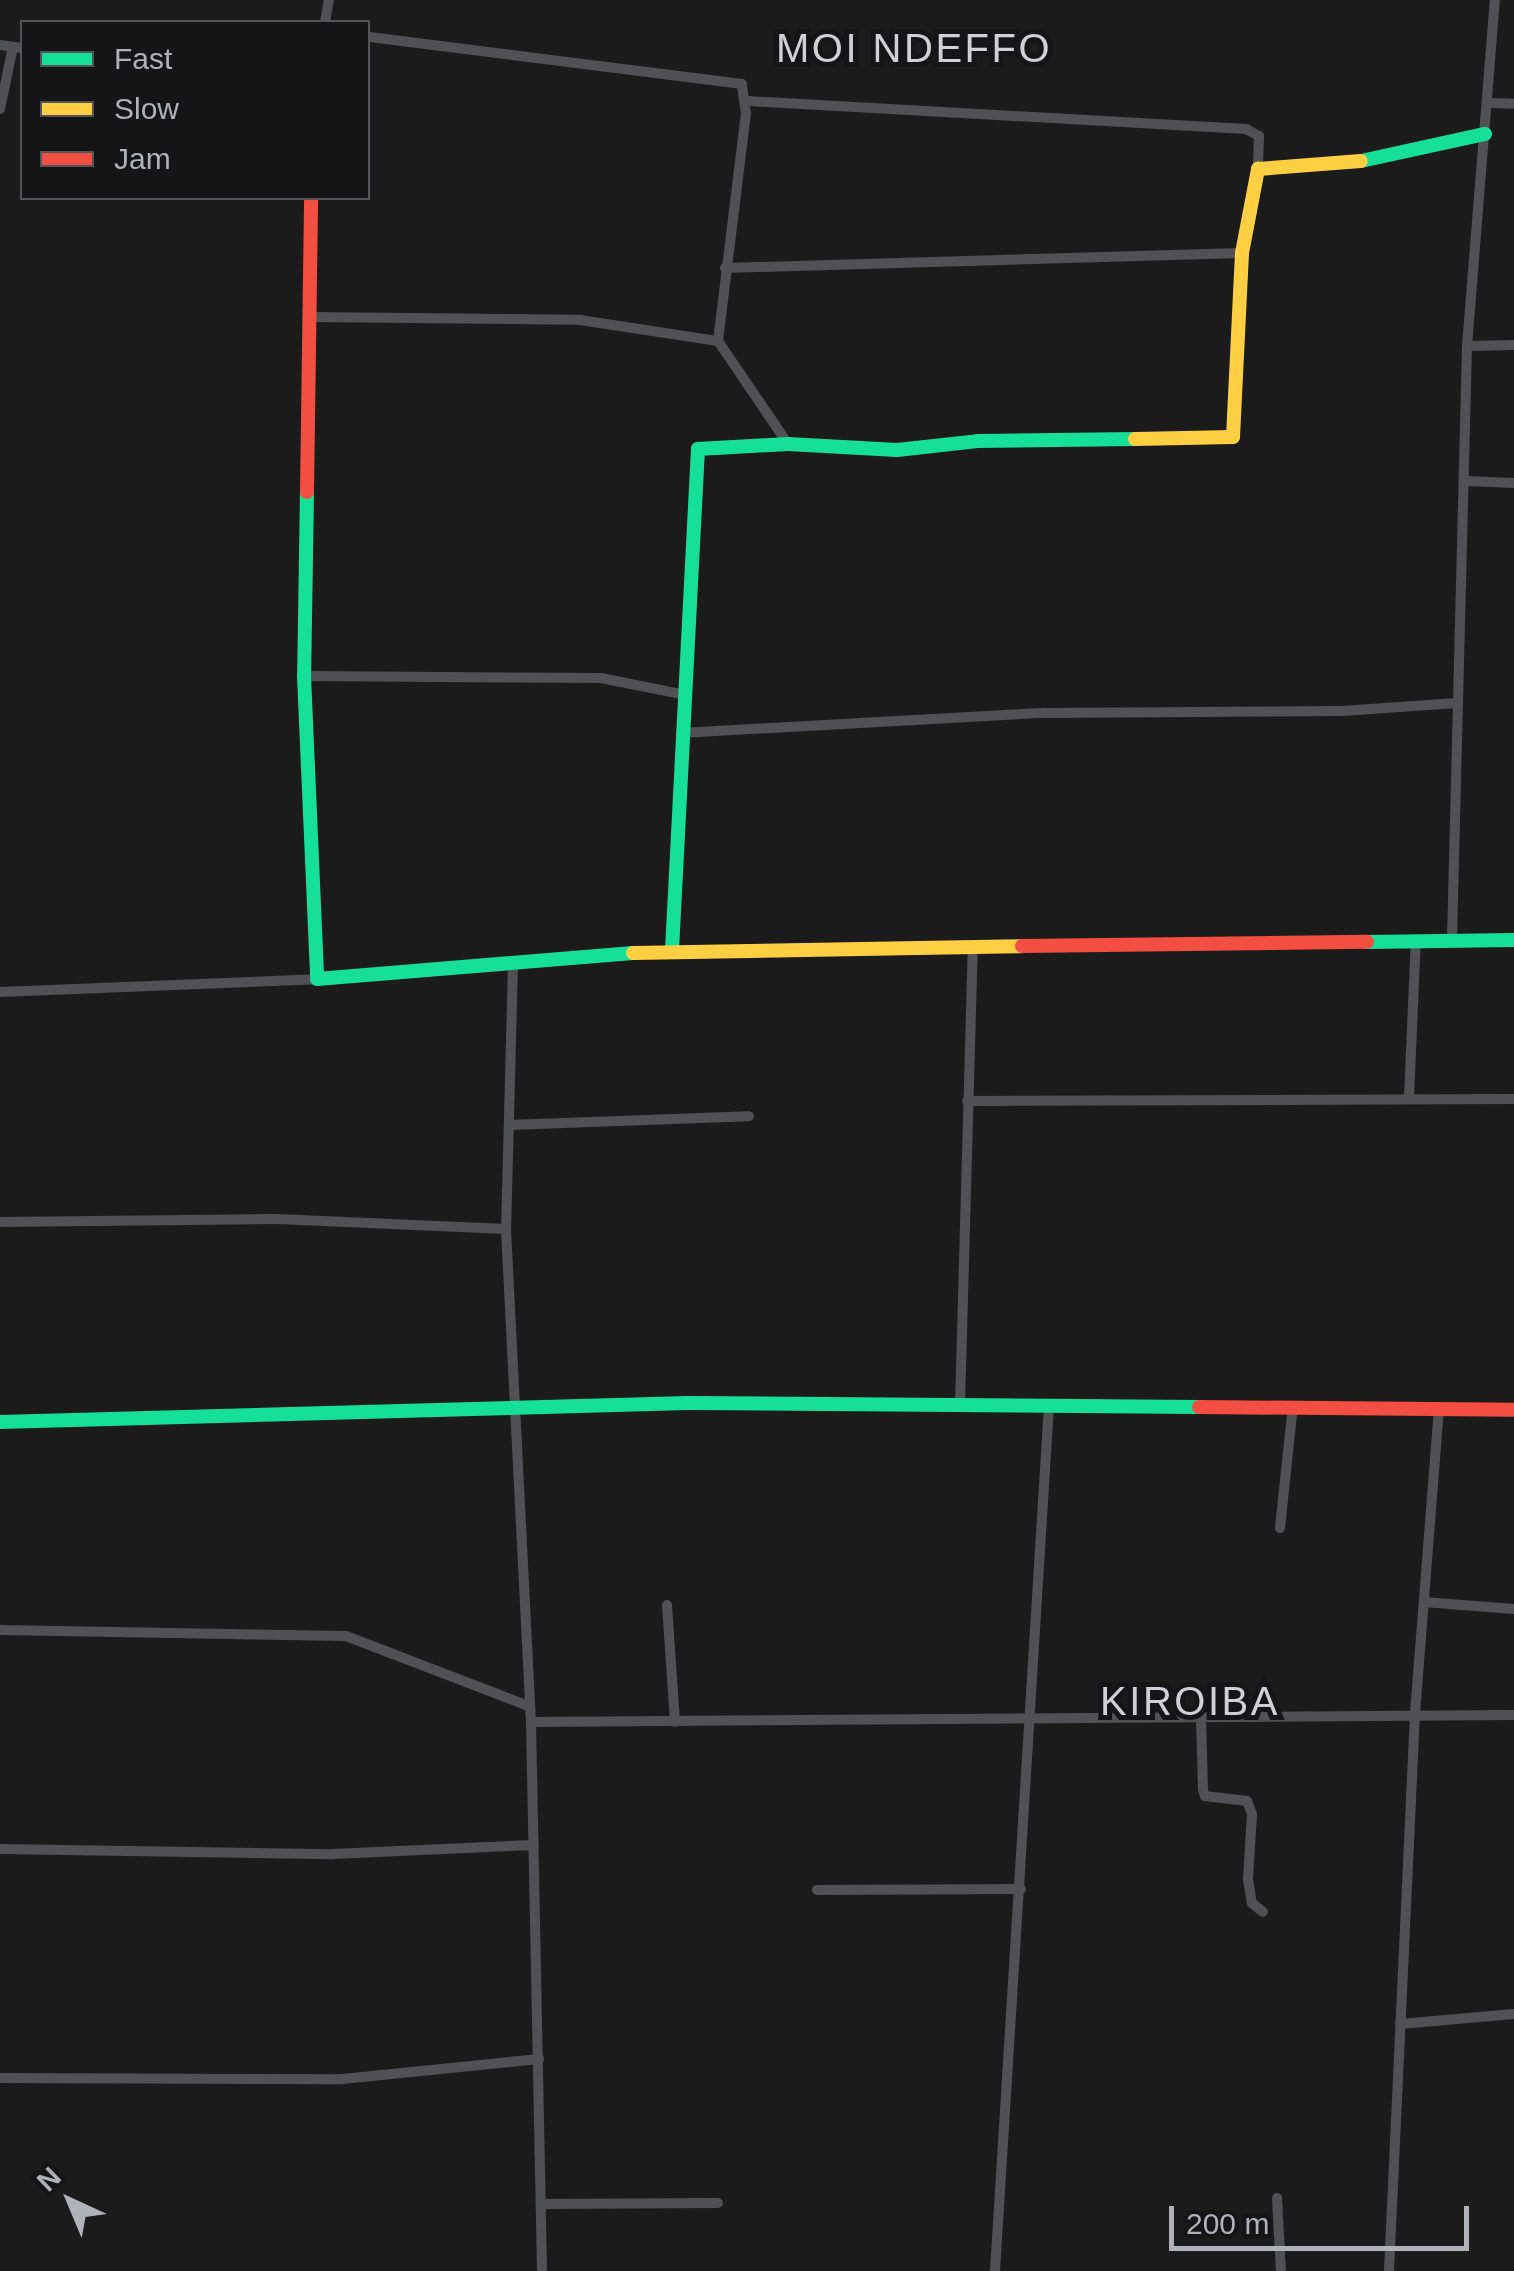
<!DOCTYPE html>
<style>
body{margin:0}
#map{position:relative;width:1514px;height:2271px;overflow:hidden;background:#1b1b1b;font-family:Arial,sans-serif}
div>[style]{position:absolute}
.street>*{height:10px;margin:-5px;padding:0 5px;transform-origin:5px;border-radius:5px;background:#505154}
.fast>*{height:14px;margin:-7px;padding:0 7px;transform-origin:7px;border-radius:7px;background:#16e098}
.slow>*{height:14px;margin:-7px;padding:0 7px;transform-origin:7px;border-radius:7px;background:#ffcf43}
.jam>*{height:14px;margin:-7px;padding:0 7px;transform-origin:7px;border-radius:7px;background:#f24e42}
span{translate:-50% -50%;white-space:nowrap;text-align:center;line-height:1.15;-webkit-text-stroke:10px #151517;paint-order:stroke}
.quarter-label{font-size:40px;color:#cfd1d7;letter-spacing:2.5px}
.legend{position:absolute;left:20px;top:20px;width:350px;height:180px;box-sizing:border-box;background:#151517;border:2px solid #525459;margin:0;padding:12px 18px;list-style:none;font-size:30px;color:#aeb2bb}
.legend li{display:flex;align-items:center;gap:20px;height:50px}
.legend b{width:50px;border:2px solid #525459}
.north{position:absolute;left:20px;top:2151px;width:100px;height:100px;-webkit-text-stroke:8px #151517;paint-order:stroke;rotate:316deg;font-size:28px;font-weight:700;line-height:40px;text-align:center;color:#aeb2bb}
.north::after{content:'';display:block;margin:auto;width:35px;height:45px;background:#aeb2bb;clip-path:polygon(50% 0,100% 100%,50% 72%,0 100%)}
.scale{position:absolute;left:1169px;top:2206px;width:300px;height:45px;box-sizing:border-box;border:5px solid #aeb2bb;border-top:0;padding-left:12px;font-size:30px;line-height:35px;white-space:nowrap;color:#aeb2bb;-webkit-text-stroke:8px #151517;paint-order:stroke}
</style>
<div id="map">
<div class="street">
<div style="left:325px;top:22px;width:22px;rotate:-80deg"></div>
<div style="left:0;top:45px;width:22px;rotate:8deg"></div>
<div style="left:747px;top:101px;width:500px;rotate:3.2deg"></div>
<div style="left:1246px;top:129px;width:15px;rotate:28deg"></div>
<div style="left:1259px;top:136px;width:33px;rotate:92deg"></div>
<div style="left:1490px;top:103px;width:24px;rotate:2deg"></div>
<div style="left:0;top:109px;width:63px;rotate:-78.2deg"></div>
<div style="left:725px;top:268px;width:517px;rotate:-1.66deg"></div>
<div style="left:309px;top:317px;width:271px;rotate:0.6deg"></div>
<div style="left:580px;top:320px;width:140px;rotate:8.7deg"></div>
<div style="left:718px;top:341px;width:229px;rotate:-83deg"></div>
<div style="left:746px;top:114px;width:30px;rotate:-98deg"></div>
<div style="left:742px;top:84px;width:377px;rotate:-172.8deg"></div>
<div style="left:718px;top:341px;width:125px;rotate:55.8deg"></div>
<div style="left:1467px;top:346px;width:47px;rotate:-1.2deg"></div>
<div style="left:1466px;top:481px;width:48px;rotate:2.4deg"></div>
<div style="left:304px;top:676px;width:297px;rotate:0.4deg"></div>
<div style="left:601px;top:678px;width:82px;rotate:11.3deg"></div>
<div style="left:681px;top:733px;width:364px;rotate:-3.2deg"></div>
<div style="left:1044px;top:713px;width:298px;rotate:-0.4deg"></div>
<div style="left:1342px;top:711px;width:115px;rotate:-4deg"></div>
<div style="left:1452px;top:939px;width:593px;rotate:-88.55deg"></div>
<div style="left:1467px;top:346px;width:347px;rotate:-85.4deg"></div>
<div style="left:513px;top:964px;width:265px;rotate:91.5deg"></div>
<div style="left:506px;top:1229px;width:494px;rotate:87.1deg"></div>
<div style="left:531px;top:1722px;width:549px;rotate:88.85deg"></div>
<div style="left:0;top:992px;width:317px;rotate:-2.3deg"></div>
<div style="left:1409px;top:1097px;width:158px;rotate:-87.5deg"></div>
<div style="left:967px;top:1101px;width:547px;rotate:-0.21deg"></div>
<div style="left:509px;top:1125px;width:240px;rotate:-2.1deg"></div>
<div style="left:0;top:1222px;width:277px;rotate:-0.6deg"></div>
<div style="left:277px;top:1219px;width:229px;rotate:2.5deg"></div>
<div style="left:960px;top:1405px;width:455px;rotate:-88.4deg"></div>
<div style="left:1280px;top:1528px;width:116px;rotate:-84deg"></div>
<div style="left:1424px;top:1602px;width:90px;rotate:4.4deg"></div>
<div style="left:667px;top:1605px;width:117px;rotate:86.1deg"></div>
<div style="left:0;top:1630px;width:346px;rotate:1deg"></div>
<div style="left:346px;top:1636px;width:195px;rotate:21deg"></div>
<div style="left:1201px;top:1718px;width:72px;rotate:88.4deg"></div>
<div style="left:1203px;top:1790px;width:6px;rotate:72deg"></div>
<div style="left:1205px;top:1796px;width:42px;rotate:6.8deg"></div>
<div style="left:1247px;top:1801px;width:14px;rotate:69deg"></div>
<div style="left:1252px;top:1814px;width:65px;rotate:93.5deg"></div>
<div style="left:1248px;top:1879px;width:24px;rotate:81deg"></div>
<div style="left:1252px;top:1903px;width:14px;rotate:39deg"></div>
<div style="left:531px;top:1722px;width:983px;rotate:-0.41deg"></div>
<div style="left:0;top:1849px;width:333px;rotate:0.9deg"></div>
<div style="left:333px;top:1854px;width:201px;rotate:-2.6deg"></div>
<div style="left:817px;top:1890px;width:204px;rotate:-0.3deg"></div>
<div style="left:1400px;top:2024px;width:114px;rotate:-5deg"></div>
<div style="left:0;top:2078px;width:342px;rotate:0.2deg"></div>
<div style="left:342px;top:2079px;width:198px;rotate:-5.8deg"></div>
<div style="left:1277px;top:2198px;width:73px;rotate:86.9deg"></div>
<div style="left:541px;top:2204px;width:177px;rotate:-0.3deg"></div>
<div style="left:995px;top:2271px;width:867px;rotate:-86.43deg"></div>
<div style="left:1389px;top:2271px;width:559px;rotate:-87.33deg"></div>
<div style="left:1415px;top:1713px;width:303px;rotate:-85.5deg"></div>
</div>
<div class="fast">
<div style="left:1361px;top:161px;width:127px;rotate:-12.3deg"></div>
<div style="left:307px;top:492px;width:184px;rotate:90.9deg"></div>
<div style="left:304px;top:676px;width:303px;rotate:87.5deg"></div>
<div style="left:317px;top:979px;width:317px;rotate:-4.7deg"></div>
<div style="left:1367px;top:942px;width:147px;rotate:-0.8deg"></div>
<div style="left:672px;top:950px;width:502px;rotate:-87.03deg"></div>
<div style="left:698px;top:449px;width:90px;rotate:-3.2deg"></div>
<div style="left:788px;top:444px;width:109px;rotate:3.2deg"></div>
<div style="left:897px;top:450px;width:81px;rotate:-6.3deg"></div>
<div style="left:978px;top:441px;width:157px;rotate:-0.7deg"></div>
<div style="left:0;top:1422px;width:688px;rotate:-1.58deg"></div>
<div style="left:688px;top:1403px;width:511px;rotate:0.45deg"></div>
</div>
<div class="slow">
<div style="left:1135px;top:439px;width:98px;rotate:-1.2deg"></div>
<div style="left:1233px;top:437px;width:184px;rotate:-87.2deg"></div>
<div style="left:1242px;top:253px;width:86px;rotate:-79.2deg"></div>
<div style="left:1258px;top:169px;width:103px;rotate:-4.4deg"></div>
<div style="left:633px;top:953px;width:389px;rotate:-1deg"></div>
</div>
<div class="jam">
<div style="left:307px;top:492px;width:294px;rotate:-89.2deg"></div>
<div style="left:1022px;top:946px;width:345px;rotate:-0.7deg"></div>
<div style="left:1199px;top:1407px;width:315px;rotate:0.5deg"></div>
</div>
<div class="quarter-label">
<span style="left:914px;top:48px">MOI NDEFFO</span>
<span style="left:1190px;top:1701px">KIROIBA</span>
</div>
<ul class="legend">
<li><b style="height:12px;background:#16e098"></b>Fast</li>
<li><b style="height:12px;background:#ffcf43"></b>Slow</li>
<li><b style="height:12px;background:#f24e42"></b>Jam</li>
</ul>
<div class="north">N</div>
<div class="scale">200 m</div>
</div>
